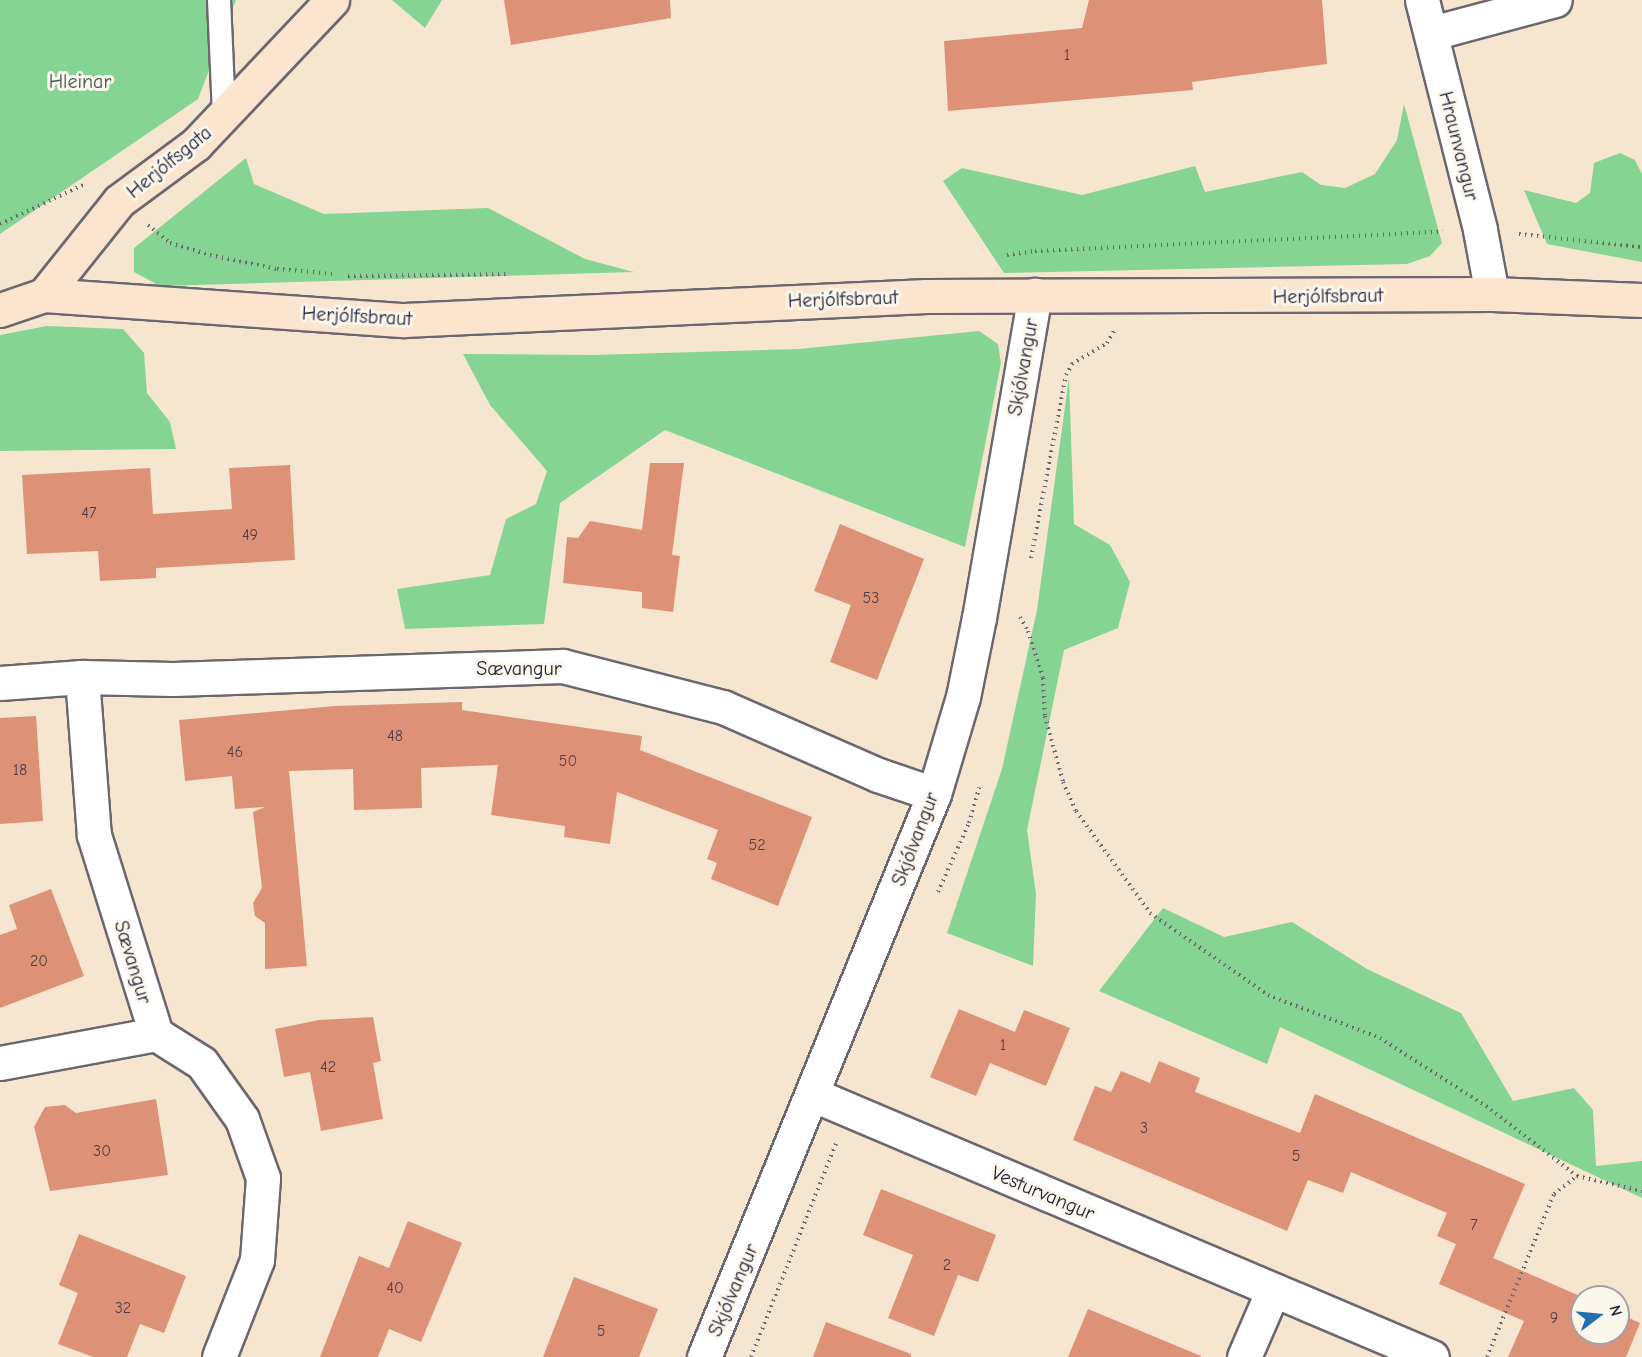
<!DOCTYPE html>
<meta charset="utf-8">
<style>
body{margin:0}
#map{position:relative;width:1642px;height:1357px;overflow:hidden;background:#f6e6cf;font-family:"Comic Neue",sans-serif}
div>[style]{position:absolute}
.green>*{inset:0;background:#85d494}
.building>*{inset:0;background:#dd9277}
.path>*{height:4px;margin-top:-2px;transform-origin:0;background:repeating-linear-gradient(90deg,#6c676f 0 1.5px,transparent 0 6px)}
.roads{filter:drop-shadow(2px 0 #6c676f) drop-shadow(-2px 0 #6c676f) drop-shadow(0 2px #6c676f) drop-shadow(0 -2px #6c676f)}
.lane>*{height:22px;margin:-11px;padding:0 11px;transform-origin:11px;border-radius:11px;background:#fff}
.street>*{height:33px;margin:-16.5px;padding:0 16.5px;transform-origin:16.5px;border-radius:16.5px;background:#fff}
.secondary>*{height:33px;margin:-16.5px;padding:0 16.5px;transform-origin:16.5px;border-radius:16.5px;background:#fbe5cf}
span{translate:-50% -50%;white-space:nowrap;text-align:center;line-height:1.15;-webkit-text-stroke:6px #fbf7ec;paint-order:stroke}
.number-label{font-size:16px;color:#513e4a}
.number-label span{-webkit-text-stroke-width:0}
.park-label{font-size:20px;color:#405756}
.street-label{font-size:20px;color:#22223b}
.north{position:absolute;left:1570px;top:1285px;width:60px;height:60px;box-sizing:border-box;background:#fbf7ec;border:2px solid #a4a2a5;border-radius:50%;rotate:74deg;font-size:16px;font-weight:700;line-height:24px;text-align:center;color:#22223b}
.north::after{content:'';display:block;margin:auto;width:21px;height:27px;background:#1f6fb2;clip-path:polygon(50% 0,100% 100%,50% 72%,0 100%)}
</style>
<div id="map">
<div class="green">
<div style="clip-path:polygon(0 0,236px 0,198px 99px,0 234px)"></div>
<div style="clip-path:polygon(392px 0,442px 0,425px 28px)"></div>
<div style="clip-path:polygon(1404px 104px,1442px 243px,1430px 256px,1407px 264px,1004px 273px,943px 181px,962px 168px,1082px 195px,1195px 166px,1205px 192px,1302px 172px,1321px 185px,1345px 188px,1375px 174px,1397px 140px)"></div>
<div style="clip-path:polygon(1620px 153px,1635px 160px,1642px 174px,1642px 262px,1547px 244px,1524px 190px,1576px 203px,1590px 193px,1594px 163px)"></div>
<div style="clip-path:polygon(246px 158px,254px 184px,324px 214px,488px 208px,585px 259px,634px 272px,160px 286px,134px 272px,134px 248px)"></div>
<div style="clip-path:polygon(47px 326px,123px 329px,144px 353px,147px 393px,170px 422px,176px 449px,0 451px,0 335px)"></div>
<div style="clip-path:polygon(979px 331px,998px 344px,1001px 363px,965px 547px,665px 430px,560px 503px,544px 624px,405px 629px,397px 589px,490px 575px,506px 519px,536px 504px,547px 471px,490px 405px,463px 354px,593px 355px,799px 349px)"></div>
<div style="clip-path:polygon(1069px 378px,1074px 524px,1110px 545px,1130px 582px,1118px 628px,1064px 650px,1027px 830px,1036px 894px,1033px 966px,947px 933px,1002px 769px,1037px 610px)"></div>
<div style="clip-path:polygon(1163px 908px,1224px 937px,1292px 922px,1367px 969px,1461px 1013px,1513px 1101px,1574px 1088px,1593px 1110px,1596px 1166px,1642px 1161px,1642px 1198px,1280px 1027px,1267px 1064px,1099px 991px)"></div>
</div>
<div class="building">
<div style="clip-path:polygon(504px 0,670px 0,671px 18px,511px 45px)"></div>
<div style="clip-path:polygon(1089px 0,1322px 0,1327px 64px,1192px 82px,1193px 90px,948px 111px,944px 41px,1082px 28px)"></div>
<div style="clip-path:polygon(650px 463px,684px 463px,672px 555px,680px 556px,673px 612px,642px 608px,642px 592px,563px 583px,567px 537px,578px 538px,590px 521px,642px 530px)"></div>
<div style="clip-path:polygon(290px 465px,295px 560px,156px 568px,156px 578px,100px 581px,98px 551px,27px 554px,22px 475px,150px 468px,153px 514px,232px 509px,229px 468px)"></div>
<div style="clip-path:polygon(840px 524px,924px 559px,877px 680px,830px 662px,851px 605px,814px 591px)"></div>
<div style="clip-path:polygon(462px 702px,462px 710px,642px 736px,640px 750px,812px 817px,778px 906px,711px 879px,717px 863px,707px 859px,718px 830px,617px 792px,610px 844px,564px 837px,565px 826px,491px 815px,498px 765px,421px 768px,422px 808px,354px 810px,353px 769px,289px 771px,307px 966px,265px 969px,265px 923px,255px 916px,253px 903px,262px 888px,253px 812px,265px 807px,235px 809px,232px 776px,185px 781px,179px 720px,335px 706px)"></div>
<div style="clip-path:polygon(36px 716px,43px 821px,0 824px,0 718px)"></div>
<div style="clip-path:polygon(51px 889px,84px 976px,0 1008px,0 935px,17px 929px,9px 905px)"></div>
<div style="clip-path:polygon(959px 1009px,1015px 1032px,1024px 1010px,1070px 1028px,1046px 1086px,990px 1063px,976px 1096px,930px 1077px)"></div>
<div style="clip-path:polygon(373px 1017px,381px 1061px,373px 1063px,383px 1119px,321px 1131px,310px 1072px,284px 1077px,275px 1029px,319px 1020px)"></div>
<div style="clip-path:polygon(1159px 1061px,1200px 1078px,1195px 1092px,1300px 1133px,1315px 1094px,1525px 1184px,1493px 1258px,1582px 1297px,1582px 1333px,1618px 1333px,1618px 1313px,1640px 1323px,1626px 1357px,1508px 1357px,1524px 1321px,1439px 1284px,1456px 1244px,1437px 1236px,1447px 1213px,1351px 1172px,1343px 1193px,1308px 1180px,1287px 1231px,1073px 1140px,1095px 1086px,1111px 1092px,1121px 1071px,1150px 1083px)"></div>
<div style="clip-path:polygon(156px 1099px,168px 1175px,50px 1191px,34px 1127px,45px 1107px,65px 1105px,76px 1113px)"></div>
<div style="clip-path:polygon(881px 1189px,996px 1235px,978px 1282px,958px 1275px,934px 1336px,888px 1318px,913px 1255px,863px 1235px)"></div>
<div style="clip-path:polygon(408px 1221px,462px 1243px,421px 1342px,389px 1329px,378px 1357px,320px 1357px,359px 1256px,389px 1268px)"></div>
<div style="clip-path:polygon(79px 1234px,186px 1276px,164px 1333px,140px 1324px,127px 1357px,93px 1357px,58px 1344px,78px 1293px,59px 1285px)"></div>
<div style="clip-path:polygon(574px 1277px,658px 1309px,639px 1357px,543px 1357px)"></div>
<div style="clip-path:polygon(1088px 1309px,1201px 1356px,1201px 1357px,1068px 1357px)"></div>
<div style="clip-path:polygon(826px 1322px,911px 1354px,911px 1357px,813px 1357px)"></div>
</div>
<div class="path">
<div style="left:0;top:224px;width:94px;rotate:-25.2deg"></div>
<div style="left:148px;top:225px;width:28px;rotate:39deg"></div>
<div style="left:170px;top:243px;width:42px;rotate:16.7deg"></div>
<div style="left:210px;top:255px;width:68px;rotate:11.8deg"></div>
<div style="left:277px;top:269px;width:58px;rotate:4.9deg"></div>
<div style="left:1519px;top:234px;width:124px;rotate:6deg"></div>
<div style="left:1007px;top:255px;width:28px;rotate:-8deg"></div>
<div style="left:1035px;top:251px;width:408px;rotate:-2.7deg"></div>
<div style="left:348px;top:276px;width:161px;rotate:-0.7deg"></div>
<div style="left:1031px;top:558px;width:186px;rotate:-79.2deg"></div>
<div style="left:1066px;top:375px;width:13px;rotate:-61deg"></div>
<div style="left:1072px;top:364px;width:41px;rotate:-31deg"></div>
<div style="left:1107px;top:343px;width:14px;rotate:-60deg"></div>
<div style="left:1020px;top:617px;width:16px;rotate:60deg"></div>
<div style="left:1028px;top:631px;width:49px;rotate:72.3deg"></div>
<div style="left:1043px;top:678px;width:38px;rotate:87deg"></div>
<div style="left:1045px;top:716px;width:68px;rotate:74.7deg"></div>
<div style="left:1063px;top:782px;width:32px;rotate:66deg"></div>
<div style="left:1076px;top:811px;width:126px;rotate:54deg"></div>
<div style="left:1150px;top:913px;width:144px;rotate:34.8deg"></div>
<div style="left:1268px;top:995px;width:120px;rotate:21deg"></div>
<div style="left:1380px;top:1038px;width:126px;rotate:32.7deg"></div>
<div style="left:1486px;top:1106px;width:115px;rotate:37.6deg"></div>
<div style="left:938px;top:892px;width:76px;rotate:-65.8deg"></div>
<div style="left:969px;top:823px;width:37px;rotate:-74deg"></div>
<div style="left:751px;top:1357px;width:230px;rotate:-68.3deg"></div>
<div style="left:1487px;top:1357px;width:176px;rotate:-67.7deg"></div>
<div style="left:1554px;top:1194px;width:29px;rotate:-38deg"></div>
<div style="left:1577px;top:1176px;width:67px;rotate:13deg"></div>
</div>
<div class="roads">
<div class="lane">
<div style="left:219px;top:0;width:114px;rotate:87.5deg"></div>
</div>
<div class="street">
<div style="left:1422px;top:0;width:237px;rotate:75.8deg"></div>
<div style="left:1480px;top:230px;width:65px;rotate:79.4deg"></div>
<div style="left:1432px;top:33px;width:127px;rotate:-15deg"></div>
<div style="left:82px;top:677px;width:158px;rotate:85.7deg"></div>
<div style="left:94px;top:835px;width:208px;rotate:72.7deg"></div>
<div style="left:0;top:683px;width:82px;rotate:-4.2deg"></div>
<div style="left:82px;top:677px;width:91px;rotate:1.3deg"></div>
<div style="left:173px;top:679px;width:390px;rotate:-1.9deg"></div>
<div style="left:563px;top:666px;width:165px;rotate:14.4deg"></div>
<div style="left:723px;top:707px;width:169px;rotate:23.7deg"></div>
<div style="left:878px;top:775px;width:59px;rotate:18.7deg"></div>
<div style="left:0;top:1063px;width:159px;rotate:-10.5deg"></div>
<div style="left:156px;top:1034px;width:54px;rotate:32.2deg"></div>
<div style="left:202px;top:1063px;width:69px;rotate:54.5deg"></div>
<div style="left:242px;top:1119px;width:63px;rotate:70.4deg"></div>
<div style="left:263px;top:1178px;width:82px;rotate:94.2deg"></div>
<div style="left:257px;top:1260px;width:104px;rotate:111.4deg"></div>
<div style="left:814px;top:1095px;width:671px;rotate:22.97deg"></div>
<div style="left:704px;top:1357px;width:608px;rotate:-67.78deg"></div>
<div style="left:934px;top:794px;width:101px;rotate:-73.4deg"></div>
<div style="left:963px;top:697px;width:81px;rotate:-78.6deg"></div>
<div style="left:979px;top:618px;width:328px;rotate:-80.2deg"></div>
<div style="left:1244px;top:1357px;width:73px;rotate:-66.6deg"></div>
</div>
<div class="secondary">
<div style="left:44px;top:295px;width:361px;rotate:4deg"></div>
<div style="left:404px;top:320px;width:523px;rotate:-2.63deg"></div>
<div style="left:926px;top:296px;width:566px;rotate:-0.2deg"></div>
<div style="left:1492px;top:294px;width:150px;rotate:2.3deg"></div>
<div style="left:0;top:310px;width:46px;rotate:-18.8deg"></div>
<div style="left:44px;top:295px;width:120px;rotate:-51.4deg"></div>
<div style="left:119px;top:201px;width:96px;rotate:-36.5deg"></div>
<div style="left:196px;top:144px;width:198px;rotate:-46.6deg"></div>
</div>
</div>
<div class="number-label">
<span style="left:1067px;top:55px">1</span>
<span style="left:89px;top:513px">47</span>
<span style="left:250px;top:535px">49</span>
<span style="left:871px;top:598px">53</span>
<span style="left:395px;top:736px">48</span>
<span style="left:235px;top:752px">46</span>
<span style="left:568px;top:761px">50</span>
<span style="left:20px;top:770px">18</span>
<span style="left:757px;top:845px">52</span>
<span style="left:39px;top:961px">20</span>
<span style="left:1003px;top:1045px">1</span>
<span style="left:328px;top:1067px">42</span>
<span style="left:1144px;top:1128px">3</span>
<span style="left:102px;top:1151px">30</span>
<span style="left:1296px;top:1156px">5</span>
<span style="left:1474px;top:1225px">7</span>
<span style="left:947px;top:1265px">2</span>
<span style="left:395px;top:1288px">40</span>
<span style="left:123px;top:1308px">32</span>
<span style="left:1554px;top:1318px">9</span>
<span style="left:601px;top:1331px">5</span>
</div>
<div class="park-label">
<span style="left:80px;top:81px">Hleinar</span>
</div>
<div class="street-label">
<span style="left:1459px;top:146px;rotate:76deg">Hraunvangur</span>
<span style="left:169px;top:162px;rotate:-39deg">Herjólfsgata</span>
<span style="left:1328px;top:296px;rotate:-1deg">Herjólfsbraut</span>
<span style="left:843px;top:299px;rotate:-2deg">Herjólfsbraut</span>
<span style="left:357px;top:316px;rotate:3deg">Herjólfsbraut</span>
<span style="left:1023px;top:367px;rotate:-80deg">Skjólvangur</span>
<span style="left:519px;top:668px">Sævangur</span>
<span style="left:915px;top:839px;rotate:-69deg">Skjólvangur</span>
<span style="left:133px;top:962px;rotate:73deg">Sævangur</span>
<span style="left:1043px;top:1193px;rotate:23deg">Vesturvangur</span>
<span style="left:733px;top:1290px;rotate:-67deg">Skjólvangur</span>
</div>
<div class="north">N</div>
</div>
